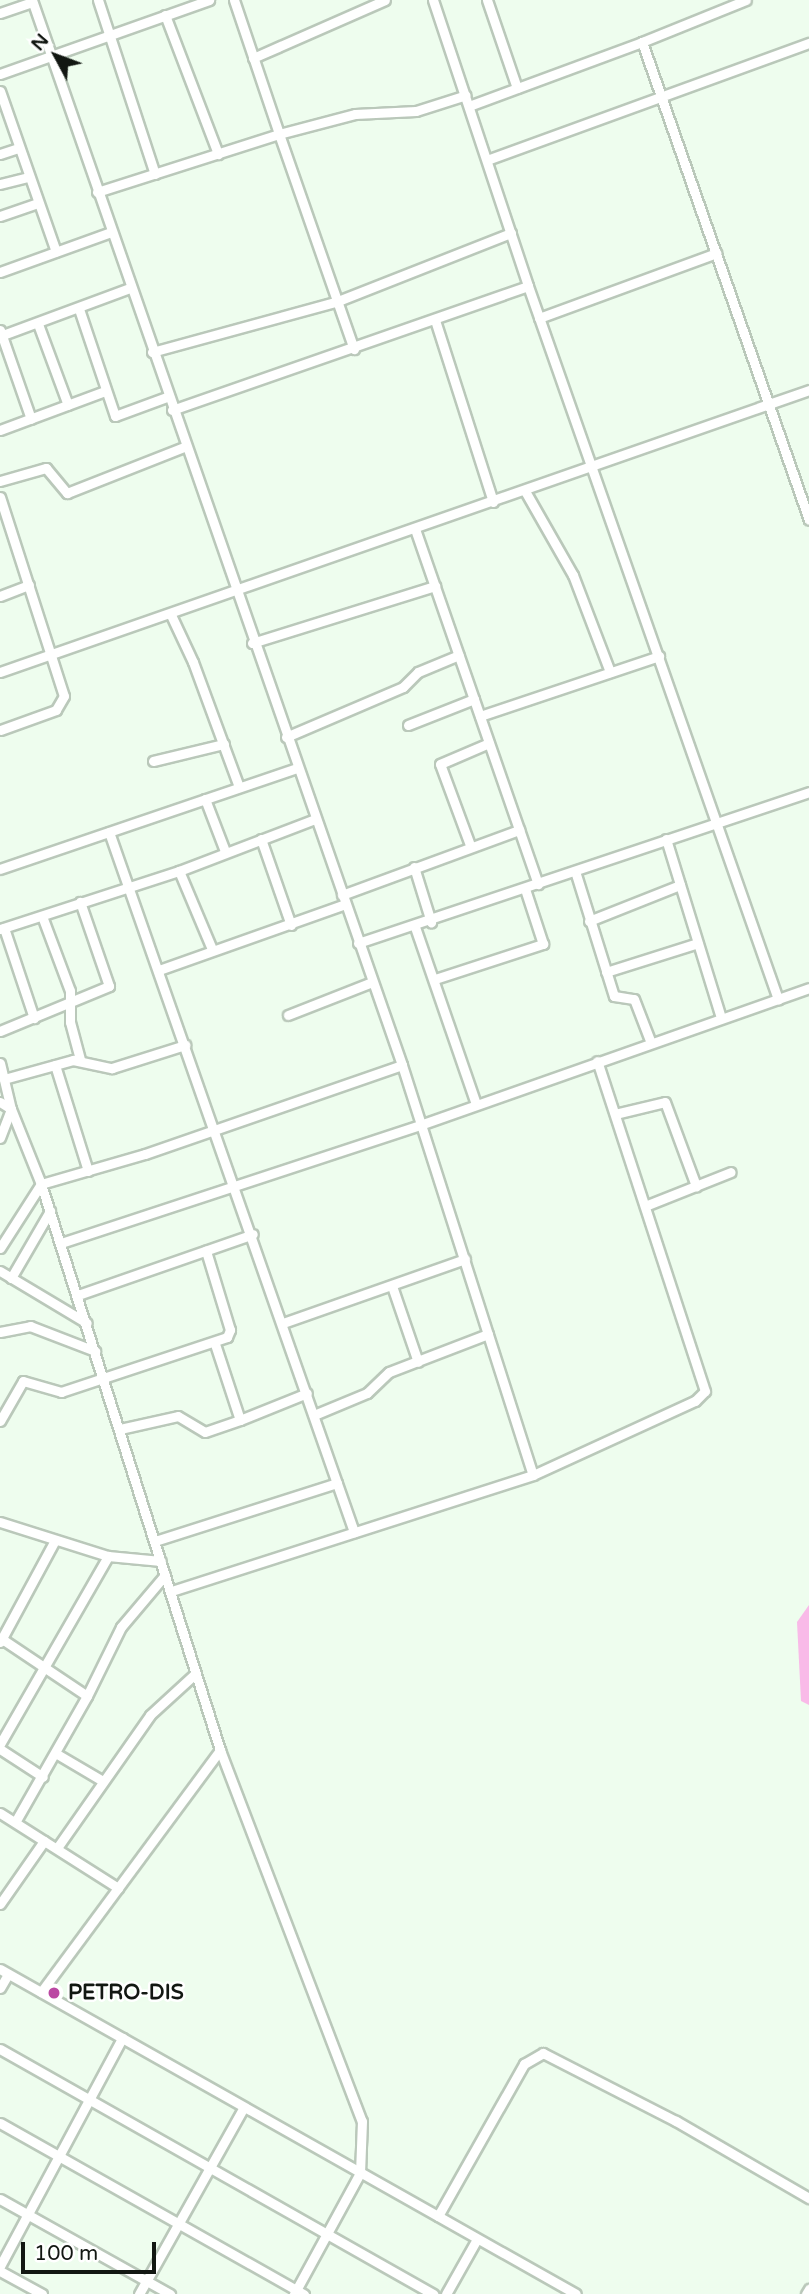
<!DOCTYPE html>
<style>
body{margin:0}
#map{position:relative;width:809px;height:2294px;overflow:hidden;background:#eefdee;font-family:"Varela Round",sans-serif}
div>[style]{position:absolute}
.green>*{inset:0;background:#f9bae8}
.roads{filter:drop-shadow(2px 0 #bac8ba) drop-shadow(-2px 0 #bac8ba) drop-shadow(0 2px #bac8ba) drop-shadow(0 -2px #bac8ba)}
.minor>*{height:9px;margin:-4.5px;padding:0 4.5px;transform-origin:4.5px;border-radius:4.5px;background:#fff}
.dots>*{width:19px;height:19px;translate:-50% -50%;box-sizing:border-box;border:4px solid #fff;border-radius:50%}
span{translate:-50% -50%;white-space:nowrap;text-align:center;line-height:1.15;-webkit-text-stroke:5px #fff;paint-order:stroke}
.poi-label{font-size:21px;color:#121712;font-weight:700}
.left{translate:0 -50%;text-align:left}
.north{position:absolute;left:21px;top:21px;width:70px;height:70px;-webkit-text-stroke:5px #fff;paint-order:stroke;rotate:311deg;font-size:19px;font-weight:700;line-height:28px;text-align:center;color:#121712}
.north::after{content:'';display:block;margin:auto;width:24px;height:32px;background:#121712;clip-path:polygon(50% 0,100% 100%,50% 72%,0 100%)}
.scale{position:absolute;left:21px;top:2242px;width:135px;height:32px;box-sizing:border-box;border:4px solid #121712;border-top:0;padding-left:9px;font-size:21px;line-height:24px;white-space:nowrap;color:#121712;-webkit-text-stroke:5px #fff;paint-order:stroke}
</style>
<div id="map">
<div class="green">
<div style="clip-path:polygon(809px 1605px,809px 1705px,801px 1701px,797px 1622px)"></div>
</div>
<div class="roads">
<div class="minor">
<div style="left:32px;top:0;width:1127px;rotate:70.84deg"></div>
<div style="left:402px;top:1065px;width:430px;rotate:72.3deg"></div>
<div style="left:533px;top:1475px;width:380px;rotate:162.2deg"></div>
<div style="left:98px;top:0;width:183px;rotate:71.9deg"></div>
<div style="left:234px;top:0;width:141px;rotate:71.4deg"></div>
<div style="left:279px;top:134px;width:79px;rotate:-14.7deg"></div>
<div style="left:355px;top:114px;width:61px;rotate:-2.8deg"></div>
<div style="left:416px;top:111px;width:52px;rotate:-17.7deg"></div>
<div style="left:433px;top:0;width:301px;rotate:71.6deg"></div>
<div style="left:528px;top:286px;width:756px;rotate:70.68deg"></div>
<div style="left:487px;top:0;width:93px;rotate:71.2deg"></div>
<div style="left:0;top:13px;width:34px;rotate:-19deg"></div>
<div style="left:165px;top:15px;width:149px;rotate:69.1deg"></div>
<div style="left:642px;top:42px;width:112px;rotate:-22deg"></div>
<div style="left:253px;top:58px;width:144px;rotate:-23.7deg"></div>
<div style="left:0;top:74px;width:222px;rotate:-19.5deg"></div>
<div style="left:0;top:91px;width:170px;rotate:70.8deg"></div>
<div style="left:469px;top:106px;width:184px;rotate:-20.3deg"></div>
<div style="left:642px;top:42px;width:506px;rotate:70.74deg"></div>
<div style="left:0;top:154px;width:20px;rotate:-18deg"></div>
<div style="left:487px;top:160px;width:343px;rotate:-20deg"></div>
<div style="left:0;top:184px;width:30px;rotate:-14deg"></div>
<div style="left:97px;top:192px;width:191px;rotate:-17.7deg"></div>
<div style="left:279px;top:134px;width:228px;rotate:70.8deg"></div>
<div style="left:0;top:216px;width:40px;rotate:-18.9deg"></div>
<div style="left:0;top:272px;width:118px;rotate:-19.8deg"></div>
<div style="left:79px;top:309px;width:113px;rotate:71.4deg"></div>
<div style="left:115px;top:416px;width:55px;rotate:-20.1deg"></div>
<div style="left:539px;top:318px;width:189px;rotate:-20.1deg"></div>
<div style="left:435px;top:320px;width:191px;rotate:72.3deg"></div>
<div style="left:38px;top:324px;width:86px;rotate:69.7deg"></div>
<div style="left:0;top:330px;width:94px;rotate:70.8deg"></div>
<div style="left:0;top:336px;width:139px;rotate:-20.3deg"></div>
<div style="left:152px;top:352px;width:193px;rotate:-15.3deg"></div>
<div style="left:338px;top:301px;width:186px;rotate:-21.5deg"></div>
<div style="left:172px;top:410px;width:377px;rotate:-19.2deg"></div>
<div style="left:0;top:430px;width:112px;rotate:-20.4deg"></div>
<div style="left:0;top:481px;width:48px;rotate:-15.8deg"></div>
<div style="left:46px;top:468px;width:33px;rotate:50deg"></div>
<div style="left:67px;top:493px;width:126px;rotate:-21.5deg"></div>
<div style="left:525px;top:491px;width:97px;rotate:60.3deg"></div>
<div style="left:573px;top:575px;width:104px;rotate:69.1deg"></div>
<div style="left:0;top:497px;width:209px;rotate:72.2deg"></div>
<div style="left:64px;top:696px;width:16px;rotate:120deg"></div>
<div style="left:56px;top:710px;width:59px;rotate:160.3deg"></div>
<div style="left:415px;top:529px;width:376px;rotate:70.9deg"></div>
<div style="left:0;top:596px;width:31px;rotate:-21deg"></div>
<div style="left:171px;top:615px;width:52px;rotate:64.9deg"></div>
<div style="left:193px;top:662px;width:133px;rotate:69.8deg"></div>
<div style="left:252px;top:643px;width:192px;rotate:-17.3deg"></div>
<div style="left:0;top:672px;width:857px;rotate:-19.22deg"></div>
<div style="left:480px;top:716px;width:189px;rotate:-18.5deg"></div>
<div style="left:408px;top:725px;width:71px;rotate:-21.5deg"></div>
<div style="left:286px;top:737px;width:127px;rotate:-23.1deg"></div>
<div style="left:403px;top:687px;width:21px;rotate:-45deg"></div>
<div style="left:418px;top:672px;width:44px;rotate:-22.5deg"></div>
<div style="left:153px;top:761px;width:73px;rotate:-13.5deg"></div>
<div style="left:205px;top:799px;width:56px;rotate:69deg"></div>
<div style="left:109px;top:832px;width:742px;rotate:70.71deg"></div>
<div style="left:261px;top:839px;width:91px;rotate:70.8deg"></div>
<div style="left:666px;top:839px;width:187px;rotate:72.9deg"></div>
<div style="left:470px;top:845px;width:86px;rotate:-110.3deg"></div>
<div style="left:440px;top:764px;width:53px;rotate:-23.2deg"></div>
<div style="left:414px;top:867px;width:58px;rotate:72.8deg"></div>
<div style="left:0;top:869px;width:313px;rotate:-18.8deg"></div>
<div style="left:179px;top:871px;width:85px;rotate:67.1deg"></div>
<div style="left:575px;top:871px;width:131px;rotate:72.7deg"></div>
<div style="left:614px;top:996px;width:20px;rotate:9deg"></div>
<div style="left:634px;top:999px;width:47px;rotate:68.9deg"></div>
<div style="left:342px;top:895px;width:189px;rotate:-20.2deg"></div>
<div style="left:42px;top:916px;width:80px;rotate:69.5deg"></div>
<div style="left:70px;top:991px;width:31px;rotate:90deg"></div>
<div style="left:70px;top:1022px;width:39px;rotate:75deg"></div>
<div style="left:589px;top:921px;width:98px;rotate:-21.6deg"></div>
<div style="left:415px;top:927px;width:187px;rotate:71deg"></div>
<div style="left:4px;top:928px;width:95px;rotate:71.6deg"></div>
<div style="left:0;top:929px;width:188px;rotate:-18deg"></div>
<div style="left:179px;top:871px;width:146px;rotate:-20.9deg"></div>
<div style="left:358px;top:943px;width:476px;rotate:-18.5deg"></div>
<div style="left:159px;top:970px;width:197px;rotate:-19.5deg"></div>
<div style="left:606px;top:972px;width:96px;rotate:-17.5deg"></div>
<div style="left:435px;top:979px;width:114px;rotate:-18deg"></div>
<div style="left:543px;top:944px;width:58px;rotate:-108.1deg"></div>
<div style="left:288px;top:1015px;width:90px;rotate:-21.4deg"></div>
<div style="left:0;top:1031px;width:118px;rotate:-22.4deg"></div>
<div style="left:109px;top:986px;width:89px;rotate:-109deg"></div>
<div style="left:0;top:1063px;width:47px;rotate:76.6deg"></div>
<div style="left:11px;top:1109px;width:31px;rotate:111deg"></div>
<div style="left:55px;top:1065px;width:111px;rotate:72.7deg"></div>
<div style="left:4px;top:1079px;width:72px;rotate:-15.4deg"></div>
<div style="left:73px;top:1060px;width:40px;rotate:12deg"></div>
<div style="left:112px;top:1068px;width:77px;rotate:-17.5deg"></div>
<div style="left:0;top:1102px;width:13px;rotate:32deg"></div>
<div style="left:11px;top:1109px;width:81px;rotate:68.2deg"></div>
<div style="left:41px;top:1184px;width:594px;rotate:72.45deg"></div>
<div style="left:220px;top:1750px;width:397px;rotate:69.1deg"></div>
<div style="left:362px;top:2121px;width:52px;rotate:92.2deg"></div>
<div style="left:360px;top:2173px;width:138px;rotate:118.6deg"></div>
<div style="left:615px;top:1114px;width:51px;rotate:-13.5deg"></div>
<div style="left:665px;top:1102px;width:90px;rotate:69.7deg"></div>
<div style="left:645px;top:1206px;width:92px;rotate:-21.6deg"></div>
<div style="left:61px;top:1243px;width:378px;rotate:-18.2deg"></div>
<div style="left:420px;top:1125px;width:412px;rotate:-19.4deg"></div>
<div style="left:0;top:1248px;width:76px;rotate:-57.4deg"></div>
<div style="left:41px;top:1184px;width:108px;rotate:-16.1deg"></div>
<div style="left:145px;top:1154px;width:272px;rotate:-19.1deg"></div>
<div style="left:0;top:1271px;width:101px;rotate:30.9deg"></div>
<div style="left:11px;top:1278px;width:78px;rotate:-59.8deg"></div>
<div style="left:392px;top:1286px;width:80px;rotate:71.1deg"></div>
<div style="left:78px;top:1295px;width:185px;rotate:-19.2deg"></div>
<div style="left:283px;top:1323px;width:193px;rotate:-19.4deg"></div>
<div style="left:0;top:1332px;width:31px;rotate:-11deg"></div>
<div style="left:30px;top:1326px;width:70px;rotate:21deg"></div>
<div style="left:215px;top:1344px;width:80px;rotate:71.8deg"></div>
<div style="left:240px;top:1420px;width:72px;rotate:-21.9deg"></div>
<div style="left:314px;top:1415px;width:57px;rotate:-22.5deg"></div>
<div style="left:367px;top:1393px;width:30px;rotate:-44deg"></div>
<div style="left:389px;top:1372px;width:106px;rotate:-21deg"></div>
<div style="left:0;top:1421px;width:46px;rotate:-60.1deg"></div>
<div style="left:23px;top:1381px;width:40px;rotate:16deg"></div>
<div style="left:61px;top:1392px;width:175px;rotate:-18.3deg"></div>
<div style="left:227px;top:1337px;width:8px;rotate:-67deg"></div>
<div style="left:230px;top:1330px;width:83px;rotate:-106.9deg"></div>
<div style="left:120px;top:1429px;width:59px;rotate:-12.6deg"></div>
<div style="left:178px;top:1416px;width:31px;rotate:31deg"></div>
<div style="left:205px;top:1432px;width:37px;rotate:-19deg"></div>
<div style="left:533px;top:1475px;width:178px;rotate:-24.6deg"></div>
<div style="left:695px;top:1401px;width:14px;rotate:-45deg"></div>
<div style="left:705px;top:1391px;width:347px;rotate:-108.1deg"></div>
<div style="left:0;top:1522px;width:113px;rotate:17.5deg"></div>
<div style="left:108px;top:1556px;width:53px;rotate:5.4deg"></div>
<div style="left:155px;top:1541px;width:191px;rotate:-17.7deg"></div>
<div style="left:2px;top:1639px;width:102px;rotate:33.8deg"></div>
<div style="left:87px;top:1696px;width:145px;rotate:119.7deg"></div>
<div style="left:0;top:1642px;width:114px;rotate:-61.6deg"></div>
<div style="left:87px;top:1696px;width:77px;rotate:-63.8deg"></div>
<div style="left:121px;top:1627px;width:68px;rotate:-49.8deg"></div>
<div style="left:0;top:1744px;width:217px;rotate:-60.1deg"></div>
<div style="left:0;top:1749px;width:51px;rotate:33.1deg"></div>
<div style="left:57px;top:1754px;width:51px;rotate:30.6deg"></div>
<div style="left:0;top:1813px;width:140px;rotate:32.4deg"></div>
<div style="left:57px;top:1848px;width:162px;rotate:-55deg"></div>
<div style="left:150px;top:1715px;width:62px;rotate:-42.4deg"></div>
<div style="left:0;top:1904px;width:77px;rotate:-55.1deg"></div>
<div style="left:0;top:1969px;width:661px;rotate:29.43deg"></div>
<div style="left:0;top:1988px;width:16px;rotate:-60deg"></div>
<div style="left:41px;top:1992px;width:301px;rotate:-53.5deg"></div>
<div style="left:0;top:2049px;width:498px;rotate:29.5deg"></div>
<div style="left:0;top:2123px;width:349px;rotate:29.4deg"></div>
<div style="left:0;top:2199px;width:195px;rotate:29.2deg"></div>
<div style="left:438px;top:2216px;width:175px;rotate:-60.5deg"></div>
<div style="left:524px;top:2064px;width:22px;rotate:-30deg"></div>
<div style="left:543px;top:2053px;width:149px;rotate:27.1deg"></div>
<div style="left:676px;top:2121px;width:154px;rotate:30.1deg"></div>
<div style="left:0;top:2266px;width:259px;rotate:-61.8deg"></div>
<div style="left:0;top:2271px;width:48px;rotate:28.7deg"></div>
<div style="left:139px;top:2294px;width:214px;rotate:-60.7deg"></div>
<div style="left:446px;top:2294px;width:63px;rotate:-60.6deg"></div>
<div style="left:806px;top:2294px;width:6px;rotate:-59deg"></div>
</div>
</div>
<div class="dots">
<div style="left:54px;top:1993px;background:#bb48a3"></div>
</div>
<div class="poi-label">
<span class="left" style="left:68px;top:1993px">PETRO-DIS</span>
</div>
<div class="north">N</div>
<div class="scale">100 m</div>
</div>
